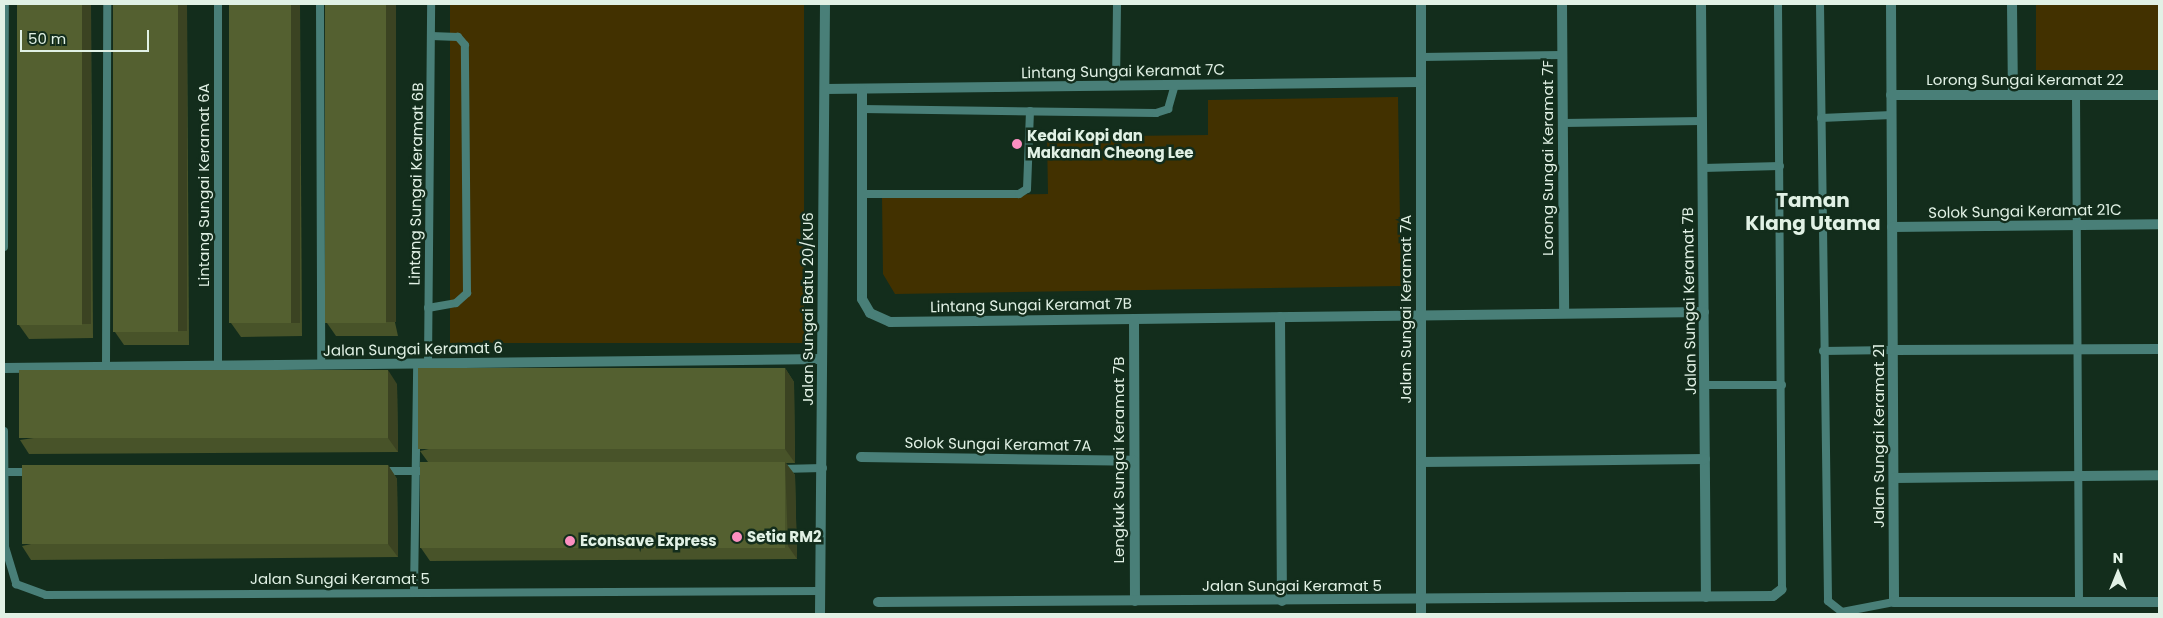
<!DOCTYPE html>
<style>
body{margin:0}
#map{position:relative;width:2163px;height:618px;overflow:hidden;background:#132d1c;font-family:Poppins,sans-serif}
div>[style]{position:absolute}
.green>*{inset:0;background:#423100;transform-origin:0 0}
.service>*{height:8px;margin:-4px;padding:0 4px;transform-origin:4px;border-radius:4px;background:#497f78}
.minor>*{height:10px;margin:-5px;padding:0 5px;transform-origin:5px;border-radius:5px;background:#497f78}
.wall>*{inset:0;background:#485329}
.shaded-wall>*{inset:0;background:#3b4322;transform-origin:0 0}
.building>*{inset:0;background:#546030;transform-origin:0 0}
.dots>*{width:14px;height:14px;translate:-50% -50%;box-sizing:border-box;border:2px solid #132d1c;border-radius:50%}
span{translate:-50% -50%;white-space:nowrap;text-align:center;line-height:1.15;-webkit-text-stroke:5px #132d1c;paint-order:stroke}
.street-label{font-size:15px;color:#e1f1e5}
.poi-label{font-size:15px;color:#e1f1e5;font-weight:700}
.left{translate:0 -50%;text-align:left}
.district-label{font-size:20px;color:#e1f1e5;font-weight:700}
.frame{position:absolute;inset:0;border:5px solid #e1f1e5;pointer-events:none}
.north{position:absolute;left:2093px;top:548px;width:50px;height:50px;-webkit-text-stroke:4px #132d1c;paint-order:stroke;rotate:0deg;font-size:14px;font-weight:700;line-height:20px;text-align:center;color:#e1f1e5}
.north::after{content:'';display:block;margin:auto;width:18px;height:22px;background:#e1f1e5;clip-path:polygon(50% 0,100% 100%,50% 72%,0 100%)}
.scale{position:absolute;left:20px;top:30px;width:129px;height:22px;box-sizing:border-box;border:2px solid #e1f1e5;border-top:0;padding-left:6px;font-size:15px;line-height:18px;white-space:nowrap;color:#e1f1e5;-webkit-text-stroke:4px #132d1c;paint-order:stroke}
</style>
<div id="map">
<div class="green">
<div style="left:450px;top:4px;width:354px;height:339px"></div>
<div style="left:2036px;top:4px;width:123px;height:66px"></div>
<div style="clip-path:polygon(1398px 97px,1401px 286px,895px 294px,883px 274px,882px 197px,1048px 194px,1047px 137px,1208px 135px,1208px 100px)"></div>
</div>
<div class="service">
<div style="left:218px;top:4px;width:362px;rotate:90deg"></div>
<div style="left:320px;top:4px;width:361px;rotate:89.8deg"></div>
<div style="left:1778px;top:4px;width:585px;rotate:89.61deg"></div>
<div style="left:1820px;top:4px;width:597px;rotate:89.23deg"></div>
<div style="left:1828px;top:601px;width:18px;rotate:38deg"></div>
<div style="left:1842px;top:612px;width:53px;rotate:-10.9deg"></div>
<div style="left:1421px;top:57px;width:141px;rotate:-0.8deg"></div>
<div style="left:1116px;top:86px;width:82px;rotate:-89.3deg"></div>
<div style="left:2076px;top:95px;width:507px;rotate:89.66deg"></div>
<div style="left:862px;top:109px;width:294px;rotate:0.8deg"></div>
<div style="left:1156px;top:113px;width:13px;rotate:-18deg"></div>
<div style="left:1168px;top:109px;width:25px;rotate:-74deg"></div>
<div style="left:1821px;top:118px;width:71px;rotate:-2.4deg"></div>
<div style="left:1563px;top:123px;width:139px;rotate:-0.8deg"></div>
<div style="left:1703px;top:168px;width:77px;rotate:-1.5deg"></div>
<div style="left:861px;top:194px;width:158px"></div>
<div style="left:1019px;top:194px;width:9px;rotate:-32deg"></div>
<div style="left:1027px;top:189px;width:78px;rotate:-87.8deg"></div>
<div style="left:4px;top:247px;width:243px;rotate:-89.8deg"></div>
<div style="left:428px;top:308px;width:28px;rotate:-10deg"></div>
<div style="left:456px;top:303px;width:15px;rotate:-42deg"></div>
<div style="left:467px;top:293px;width:248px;rotate:-90.5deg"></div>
<div style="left:465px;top:45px;width:11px;rotate:-131deg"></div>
<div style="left:458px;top:37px;width:27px;rotate:-178deg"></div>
<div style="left:1823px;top:351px;width:70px;rotate:-0.8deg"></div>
<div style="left:428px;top:364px;width:360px;rotate:-89.5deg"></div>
<div style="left:106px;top:367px;width:363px;rotate:-89.8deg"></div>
<div style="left:1705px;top:385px;width:77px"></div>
<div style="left:4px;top:431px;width:116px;rotate:89.5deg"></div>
<div style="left:5px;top:547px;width:39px;rotate:73deg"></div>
<div style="left:16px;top:584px;width:32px;rotate:20deg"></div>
<div style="left:46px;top:595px;width:775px;rotate:-0.3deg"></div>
<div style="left:781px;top:469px;width:42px;rotate:-1.4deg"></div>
<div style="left:384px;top:471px;width:46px"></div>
<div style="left:4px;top:472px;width:26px"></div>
<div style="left:414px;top:593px;width:229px;rotate:-89.2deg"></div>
</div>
<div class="minor">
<div style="left:1421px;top:4px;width:610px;rotate:90deg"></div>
<div style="left:1562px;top:4px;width:308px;rotate:89.6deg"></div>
<div style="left:1701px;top:4px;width:593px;rotate:89.52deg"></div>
<div style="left:1891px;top:4px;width:598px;rotate:89.71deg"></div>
<div style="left:1894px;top:602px;width:265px"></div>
<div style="left:2012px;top:4px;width:91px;rotate:89.4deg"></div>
<div style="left:825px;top:89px;width:596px;rotate:-0.67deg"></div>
<div style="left:862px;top:89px;width:210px;rotate:90deg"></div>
<div style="left:862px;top:299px;width:16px;rotate:60deg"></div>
<div style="left:870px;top:313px;width:22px;rotate:24deg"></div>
<div style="left:890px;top:322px;width:814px;rotate:-0.7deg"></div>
<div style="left:1891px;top:95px;width:268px"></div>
<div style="left:1892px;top:227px;width:267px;rotate:-0.6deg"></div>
<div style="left:1280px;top:317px;width:284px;rotate:89.6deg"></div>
<div style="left:1134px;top:319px;width:282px;rotate:89.8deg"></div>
<div style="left:1893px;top:350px;width:266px;rotate:-0.2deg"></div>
<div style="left:4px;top:368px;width:818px;rotate:-0.63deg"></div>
<div style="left:861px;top:457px;width:273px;rotate:0.8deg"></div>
<div style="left:1421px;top:462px;width:284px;rotate:-0.6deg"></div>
<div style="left:1894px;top:478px;width:265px;rotate:-0.6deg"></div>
<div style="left:878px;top:602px;width:895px;rotate:-0.38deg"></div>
<div style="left:1773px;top:596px;width:11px;rotate:-38deg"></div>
<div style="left:820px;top:614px;width:610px;rotate:-89.53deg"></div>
</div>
<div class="wall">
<div style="clip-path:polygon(17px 4px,91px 4px,93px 338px,29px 339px,19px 325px)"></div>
<div style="clip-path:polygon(113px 4px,187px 4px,189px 345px,124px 345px,115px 332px)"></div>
<div style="clip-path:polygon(229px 4px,300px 4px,302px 336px,241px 337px,231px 323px)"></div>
<div style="clip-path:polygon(325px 4px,398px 336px,336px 336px,327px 323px)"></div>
<div style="clip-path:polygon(785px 368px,794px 382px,795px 463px,786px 463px,795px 475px,797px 559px,430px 561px,421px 548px,428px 462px,420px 451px)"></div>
<div style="clip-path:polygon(397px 384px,398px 452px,29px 454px,20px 440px)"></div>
<div style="clip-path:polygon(388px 465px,397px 479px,398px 557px,31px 560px,22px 546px)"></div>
</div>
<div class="shaded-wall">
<div style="left:82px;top:4px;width:9px;height:320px"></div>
<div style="left:178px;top:4px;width:9px;height:327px"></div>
<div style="left:291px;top:4px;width:9px;height:319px"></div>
<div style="left:386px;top:4px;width:10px;height:318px"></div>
<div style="clip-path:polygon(785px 368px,794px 382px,795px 463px,785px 449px)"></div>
<div style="clip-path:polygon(388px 370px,397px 384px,398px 452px,388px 438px)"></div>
<div style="clip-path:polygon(785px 462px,795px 475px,797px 559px,788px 546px)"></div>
<div style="clip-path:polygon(388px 465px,397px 479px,398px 557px,388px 544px)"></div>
</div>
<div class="building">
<div style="left:17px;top:4px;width:65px;height:321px"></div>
<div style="left:113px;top:4px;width:65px;height:328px"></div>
<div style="left:229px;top:4px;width:62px;height:319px"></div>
<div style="left:325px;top:4px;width:61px;height:319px"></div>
<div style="left:785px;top:368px;width:81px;height:367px;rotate:90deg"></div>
<div style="left:388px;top:370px;width:68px;height:369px;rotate:90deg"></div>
<div style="left:420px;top:462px;width:365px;height:86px"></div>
<div style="left:388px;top:465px;width:79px;height:366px;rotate:90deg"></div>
</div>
<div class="dots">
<div style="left:1017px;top:144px;background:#fc8fc1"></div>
<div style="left:737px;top:537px;background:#fc8fc1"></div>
<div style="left:570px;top:541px;background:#fc8fc1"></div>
</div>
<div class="street-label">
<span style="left:1123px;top:71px;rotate:-1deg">Lintang Sungai Keramat 7C</span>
<span style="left:2025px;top:80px">Lorong Sungai Keramat 22</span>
<span style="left:1548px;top:158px;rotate:-90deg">Lorong Sungai Keramat 7F</span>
<span style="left:416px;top:184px;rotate:-89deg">Lintang Sungai Keramat 6B</span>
<span style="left:204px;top:185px;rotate:-90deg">Lintang Sungai Keramat 6A</span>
<span style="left:2025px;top:211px;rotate:-1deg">Solok Sungai Keramat 21C</span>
<span style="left:1689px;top:301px;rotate:-91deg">Jalan Sungai Keramat 7B</span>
<span style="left:1031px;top:305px;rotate:-1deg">Lintang Sungai Keramat 7B</span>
<span style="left:808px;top:309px;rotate:-90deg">Jalan Sungai Batu 20/KU6</span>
<span style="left:1406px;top:309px;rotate:-90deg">Jalan Sungai Keramat 7A</span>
<span style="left:413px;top:349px;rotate:-1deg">Jalan Sungai Keramat 6</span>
<span style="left:1879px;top:436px;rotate:-90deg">Jalan Sungai Keramat 21</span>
<span style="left:998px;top:444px;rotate:1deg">Solok Sungai Keramat 7A</span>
<span style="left:1119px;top:460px;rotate:-90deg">Lengkuk Sungai Keramat 7B</span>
<span style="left:340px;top:579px">Jalan Sungai Keramat 5</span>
<span style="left:1292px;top:586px">Jalan Sungai Keramat 5</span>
</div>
<div class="poi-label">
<span class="left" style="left:1027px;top:144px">Kedai Kopi dan<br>Makanan Cheong Lee</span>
<span class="left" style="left:747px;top:537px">Setia RM2</span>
<span class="left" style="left:580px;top:541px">Econsave Express</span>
</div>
<div class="district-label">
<span style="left:1813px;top:212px">Taman<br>Klang Utama</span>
</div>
<div class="frame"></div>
<div class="north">N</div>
<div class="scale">50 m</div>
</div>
